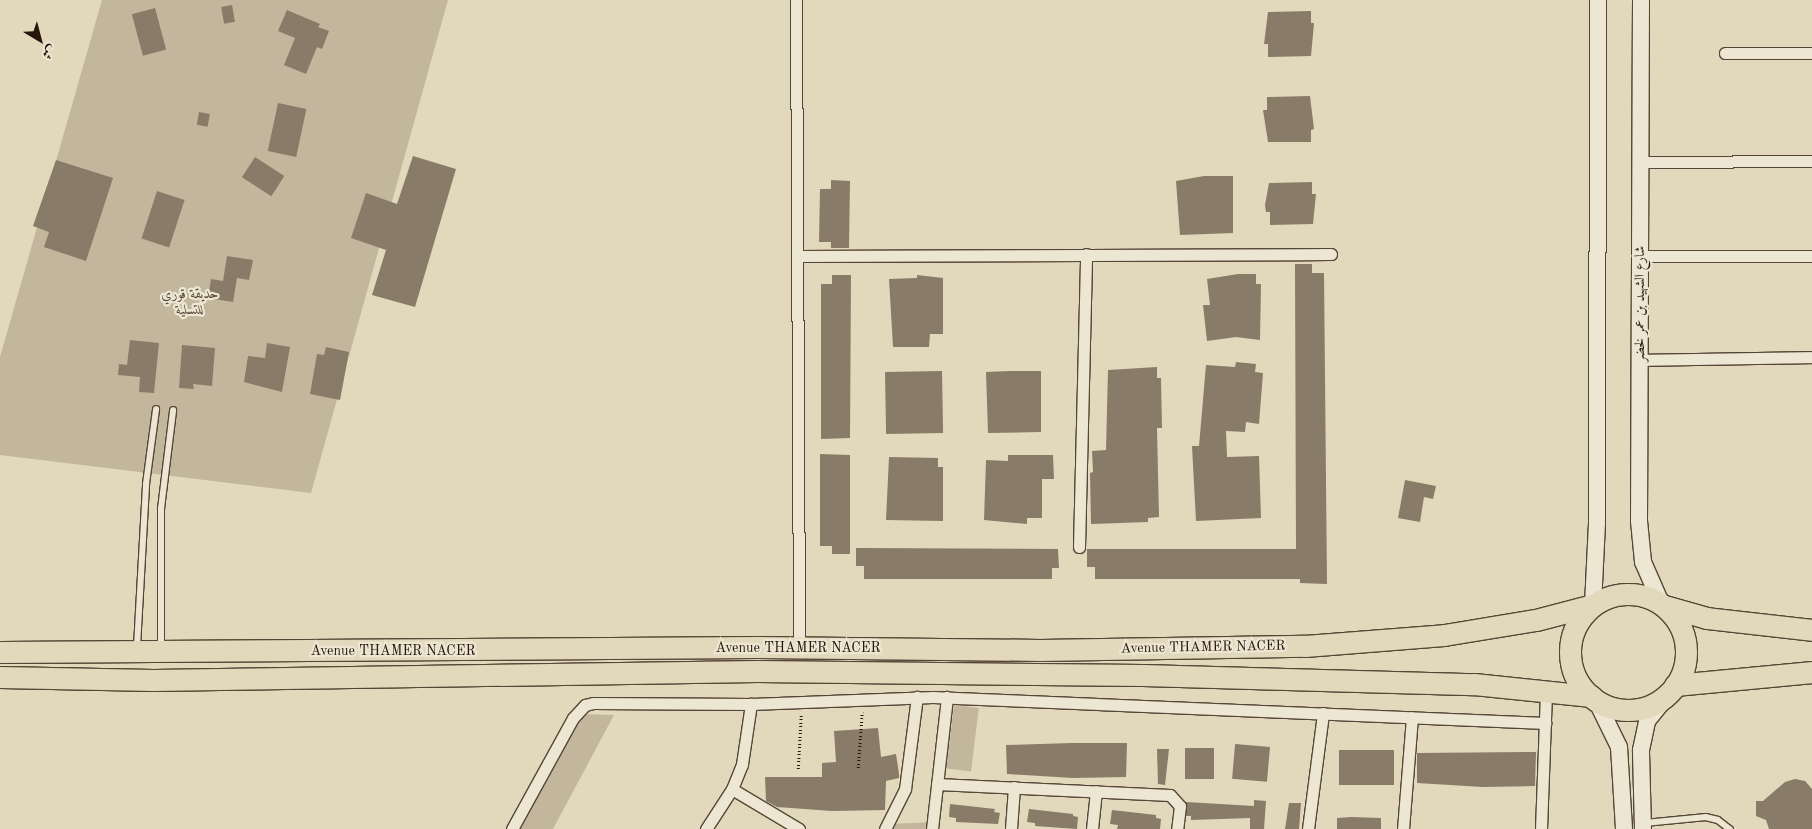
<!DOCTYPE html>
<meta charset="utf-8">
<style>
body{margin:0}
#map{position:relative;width:1812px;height:829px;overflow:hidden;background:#e2d8bb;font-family:"Old Standard TT",Amiri,serif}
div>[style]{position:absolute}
.green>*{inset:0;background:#c2b79d;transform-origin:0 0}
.building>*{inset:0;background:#887b67;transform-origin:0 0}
.path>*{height:2.5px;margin-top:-1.25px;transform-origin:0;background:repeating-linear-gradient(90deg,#27160b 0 1px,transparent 0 3.5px)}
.roads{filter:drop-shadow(1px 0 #564637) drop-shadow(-1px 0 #564637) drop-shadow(0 1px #564637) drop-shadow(0 -1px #564637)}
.lane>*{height:5.5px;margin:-2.75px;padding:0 2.75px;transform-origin:2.75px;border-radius:2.75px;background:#ece6d3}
.street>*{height:11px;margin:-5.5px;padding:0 5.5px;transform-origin:5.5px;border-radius:5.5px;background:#ece6d3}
.secondary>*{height:16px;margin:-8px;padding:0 8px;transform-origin:8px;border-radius:8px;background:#ece6d3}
.highway>*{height:21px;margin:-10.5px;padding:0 10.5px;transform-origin:10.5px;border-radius:10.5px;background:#e2d8bb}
.highway>.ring{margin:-10.5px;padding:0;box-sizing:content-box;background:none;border:21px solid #e2d8bb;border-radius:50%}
span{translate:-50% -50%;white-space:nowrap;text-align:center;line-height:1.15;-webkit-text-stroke:4.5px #ece6d3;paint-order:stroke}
.park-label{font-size:14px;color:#564637;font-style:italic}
.street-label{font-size:14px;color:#27160b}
.north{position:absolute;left:15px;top:15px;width:50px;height:50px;-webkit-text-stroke:4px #ece6d3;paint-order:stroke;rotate:143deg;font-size:14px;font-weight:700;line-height:20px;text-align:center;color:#27160b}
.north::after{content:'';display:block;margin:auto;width:18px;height:22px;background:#27160b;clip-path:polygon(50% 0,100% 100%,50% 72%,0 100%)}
</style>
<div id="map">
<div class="green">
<div style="clip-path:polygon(102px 0,448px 0,311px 493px,0 455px,0 357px)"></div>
<div style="left:954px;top:705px;width:25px;height:64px;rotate:7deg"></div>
<div style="clip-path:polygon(582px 714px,614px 715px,553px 829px,518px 829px)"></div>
<div style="clip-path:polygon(933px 822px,932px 829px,887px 829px,889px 824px)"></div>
</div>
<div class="building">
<div style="left:232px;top:5px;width:17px;height:11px;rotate:80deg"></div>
<div style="left:155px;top:8px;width:43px;height:24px;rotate:75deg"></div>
<div style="clip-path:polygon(287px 10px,320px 24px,318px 27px,329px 31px,322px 49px,317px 47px,306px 74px,284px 65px,295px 38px,278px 31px)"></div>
<div style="clip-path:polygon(1311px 11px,1311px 23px,1314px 23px,1311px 56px,1268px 57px,1268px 44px,1264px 44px,1268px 12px)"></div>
<div style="clip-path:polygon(1310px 96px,1314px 129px,1311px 130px,1311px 142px,1268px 142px,1263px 110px,1267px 110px,1267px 97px)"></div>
<div style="left:278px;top:103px;width:29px;height:49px;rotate:12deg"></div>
<div style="left:199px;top:112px;width:11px;height:13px;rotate:10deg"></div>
<div style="clip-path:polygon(413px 156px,456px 169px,415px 307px,372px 295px,386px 250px,351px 238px,366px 193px,397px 204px)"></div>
<div style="left:255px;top:157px;width:35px;height:24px;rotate:33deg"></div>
<div style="clip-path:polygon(56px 160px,113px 178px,86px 261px,44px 247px,49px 232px,33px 226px)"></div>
<div style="clip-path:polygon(1204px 176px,1233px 176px,1233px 233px,1180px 235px,1176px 181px)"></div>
<div style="clip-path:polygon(831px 180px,850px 181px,849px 248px,831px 248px,831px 242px,819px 242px,820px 189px,831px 189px)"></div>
<div style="clip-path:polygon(1312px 182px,1312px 194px,1316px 194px,1313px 224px,1270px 225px,1270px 212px,1266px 212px,1265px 205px,1269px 183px)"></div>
<div style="left:157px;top:191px;width:29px;height:50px;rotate:18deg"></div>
<div style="clip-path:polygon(227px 256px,253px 260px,249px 280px,237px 278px,233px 302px,208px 298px,211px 279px,223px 281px)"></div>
<div style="clip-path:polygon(1295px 264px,1312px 264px,1312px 273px,1324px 273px,1327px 584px,1300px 583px,1300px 579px,1095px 579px,1095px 567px,1087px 567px,1087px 549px,1296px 549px)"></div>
<div style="clip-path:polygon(1238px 274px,1256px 274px,1256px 284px,1261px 284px,1260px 340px,1236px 337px,1207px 341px,1203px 305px,1210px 305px,1207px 279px)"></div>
<div style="clip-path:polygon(832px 275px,851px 275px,850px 438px,821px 439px,821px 284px,832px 284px)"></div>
<div style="clip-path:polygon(917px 275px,943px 278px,943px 334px,930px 334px,929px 347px,893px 347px,889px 279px,917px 278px)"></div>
<div style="clip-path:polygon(130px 340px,159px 343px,154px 393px,139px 392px,140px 377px,118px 375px,119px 364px,127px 365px)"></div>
<div style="clip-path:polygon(267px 343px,290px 347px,282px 392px,244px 382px,248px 356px,265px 358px)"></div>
<div style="clip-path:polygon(182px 345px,215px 348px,212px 386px,193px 384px,194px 389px,179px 388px)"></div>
<div style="clip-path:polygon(326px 347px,349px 352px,340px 400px,310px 394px,317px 354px,324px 355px)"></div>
<div style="clip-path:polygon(1236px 362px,1256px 364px,1255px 372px,1263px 373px,1259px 424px,1246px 422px,1245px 432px,1226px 431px,1227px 457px,1259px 456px,1261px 518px,1196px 521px,1192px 446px,1199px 446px,1206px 365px,1235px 367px)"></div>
<div style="clip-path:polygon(1157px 367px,1157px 378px,1161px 378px,1162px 428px,1157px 428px,1159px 517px,1148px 518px,1148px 522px,1091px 524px,1090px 473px,1093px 472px,1092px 451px,1106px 450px,1108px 370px)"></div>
<div style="left:942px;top:371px;width:62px;height:57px;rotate:89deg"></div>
<div style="clip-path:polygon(1010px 371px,1041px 371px,1041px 432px,988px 433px,986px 372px)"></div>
<div style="clip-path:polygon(820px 454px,850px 455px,850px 554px,832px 554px,832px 546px,820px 546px)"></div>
<div style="clip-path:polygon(1008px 455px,1053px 455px,1054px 479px,1042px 479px,1042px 518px,1027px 518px,1027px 524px,984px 520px,986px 460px,1008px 461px)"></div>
<div style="clip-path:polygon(889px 457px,938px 458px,938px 467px,943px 467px,943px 521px,886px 520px)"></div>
<div style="clip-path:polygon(1405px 480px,1436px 486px,1433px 499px,1424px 497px,1420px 522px,1398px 518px)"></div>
<div style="clip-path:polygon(856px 548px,1058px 549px,1059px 568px,1052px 568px,1052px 579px,864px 579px,864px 566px,856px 566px)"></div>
<div style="clip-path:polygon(878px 728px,881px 757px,896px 754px,899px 774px,899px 778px,886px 781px,885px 810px,832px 811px,777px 807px,766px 801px,765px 777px,822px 777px,822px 763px,836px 762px,834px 731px)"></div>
<div style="clip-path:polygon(1072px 743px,1127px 743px,1126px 777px,1073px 778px,1007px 774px,1006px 745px)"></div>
<div style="left:1270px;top:747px;width:35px;height:35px;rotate:95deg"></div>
<div style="left:1185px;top:748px;width:29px;height:31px"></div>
<div style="clip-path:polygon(1157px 749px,1169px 749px,1165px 785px,1158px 784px)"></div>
<div style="left:1339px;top:750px;width:55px;height:35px"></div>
<div style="clip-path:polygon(1536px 752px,1535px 786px,1483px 787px,1417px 783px,1417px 753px)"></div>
<div style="clip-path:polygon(1795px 779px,1805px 781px,1812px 789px,1812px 829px,1769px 829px,1766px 820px,1756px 816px,1756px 801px,1763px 801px,1785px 782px)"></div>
<div style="clip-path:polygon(1254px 800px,1266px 801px,1264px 829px,1250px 829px,1250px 818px,1191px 820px,1191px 816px,1186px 816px,1186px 802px,1254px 806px)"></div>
<div style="clip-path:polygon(1289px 803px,1301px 803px,1299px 829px,1285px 829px)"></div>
<div style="clip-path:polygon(950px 804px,995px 809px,994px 812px,1000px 813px,998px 824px,956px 822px,956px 818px,949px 817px)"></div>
<div style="clip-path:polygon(1029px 809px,1073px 814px,1073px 816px,1078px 817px,1077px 829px,1035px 826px,1035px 823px,1027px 822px)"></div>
<div style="clip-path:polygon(1112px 810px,1156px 815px,1156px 818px,1161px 819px,1160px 829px,1117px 829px,1118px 825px,1110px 824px)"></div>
<div style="clip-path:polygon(1351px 817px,1381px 818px,1381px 829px,1337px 829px,1337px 818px)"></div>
</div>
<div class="path">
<div style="left:858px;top:768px;width:56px;rotate:-85.9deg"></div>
<div style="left:798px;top:769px;width:54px;rotate:-86.8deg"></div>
</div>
<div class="roads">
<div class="lane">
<div style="left:137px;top:647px;width:163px;rotate:-86.8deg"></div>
<div style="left:146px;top:484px;width:75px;rotate:-82.3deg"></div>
<div style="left:161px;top:647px;width:138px;rotate:-90deg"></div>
<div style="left:161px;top:509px;width:99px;rotate:-83deg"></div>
<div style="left:1645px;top:823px;width:61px;rotate:-5.6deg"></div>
<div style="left:1706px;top:817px;width:12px;rotate:14deg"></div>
<div style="left:1718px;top:820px;width:15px;rotate:37deg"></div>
</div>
<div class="street">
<div style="left:796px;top:0;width:648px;rotate:89.73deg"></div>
<div style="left:1725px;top:53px;width:87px"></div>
<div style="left:1640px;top:162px;width:172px;rotate:-0.3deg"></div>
<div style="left:797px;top:256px;width:534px;rotate:-0.21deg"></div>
<div style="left:1640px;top:256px;width:172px"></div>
<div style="left:1639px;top:360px;width:173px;rotate:-1deg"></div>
<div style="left:1079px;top:547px;width:293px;rotate:-88.6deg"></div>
<div style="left:937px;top:784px;width:233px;rotate:2.7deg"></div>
<div style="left:1170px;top:795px;width:15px;rotate:48deg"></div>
<div style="left:1180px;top:806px;width:23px;rotate:97deg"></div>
<div style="left:732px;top:789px;width:78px;rotate:30.8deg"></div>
<div style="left:512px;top:829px;width:127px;rotate:-61.2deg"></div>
<div style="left:573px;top:718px;width:18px;rotate:-47deg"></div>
<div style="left:585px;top:705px;width:8px;rotate:-14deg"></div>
<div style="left:593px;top:703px;width:158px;rotate:0.4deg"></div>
<div style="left:751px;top:704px;width:182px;rotate:-2.2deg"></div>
<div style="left:933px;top:697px;width:613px;rotate:2.43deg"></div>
<div style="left:706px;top:829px;width:48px;rotate:-57deg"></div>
<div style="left:732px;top:789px;width:27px;rotate:-68deg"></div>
<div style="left:742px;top:764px;width:61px;rotate:-81.5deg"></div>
<div style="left:885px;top:829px;width:45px;rotate:-63.4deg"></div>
<div style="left:905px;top:789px;width:93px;rotate:-82.6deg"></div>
<div style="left:932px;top:829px;width:133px;rotate:-83.5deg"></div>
<div style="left:1011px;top:829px;width:42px;rotate:-85.9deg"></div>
<div style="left:1092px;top:829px;width:38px;rotate:-84deg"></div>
<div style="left:1308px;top:829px;width:117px;rotate:-82.6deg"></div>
<div style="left:1403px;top:829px;width:112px;rotate:-85.4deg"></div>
<div style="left:1541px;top:829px;width:138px;rotate:-87.9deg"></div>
</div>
<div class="secondary">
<div style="left:1641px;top:0;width:521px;rotate:90.22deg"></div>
<div style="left:1639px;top:521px;width:41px;rotate:84.4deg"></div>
<div style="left:1643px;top:562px;width:45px;rotate:66.3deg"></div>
<div style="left:1593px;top:605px;width:82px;rotate:-87.2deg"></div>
<div style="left:1597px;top:523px;width:523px;rotate:-89.89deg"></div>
<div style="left:1596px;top:700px;width:52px;rotate:63.9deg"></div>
<div style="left:1619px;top:747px;width:82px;rotate:86.5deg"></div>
<div style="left:1643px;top:829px;width:79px;rotate:-91.5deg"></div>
<div style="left:1641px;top:750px;width:30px;rotate:-78deg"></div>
<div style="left:1647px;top:721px;width:40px;rotate:-51deg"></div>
</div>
<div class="highway">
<div class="ring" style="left:1570px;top:594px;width:95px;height:95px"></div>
<div style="left:1665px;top:606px;width:44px;rotate:15.9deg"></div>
<div style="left:1707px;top:618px;width:106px;rotate:6.5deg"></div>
<div style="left:0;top:652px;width:758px;rotate:-0.38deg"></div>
<div style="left:758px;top:647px;width:282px;rotate:0.6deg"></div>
<div style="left:1040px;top:650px;width:265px;rotate:-0.9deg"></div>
<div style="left:1305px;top:646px;width:139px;rotate:-4.5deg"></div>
<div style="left:1444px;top:635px;width:93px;rotate:-9.3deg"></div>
<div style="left:1536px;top:620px;width:59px;rotate:-14.7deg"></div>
<div style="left:0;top:677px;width:153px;rotate:1.1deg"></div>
<div style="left:153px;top:680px;width:604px;rotate:-0.85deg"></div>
<div style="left:757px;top:671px;width:386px;rotate:0.6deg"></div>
<div style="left:1143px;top:675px;width:331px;rotate:1.6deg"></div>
<div style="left:1474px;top:684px;width:118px;rotate:5.9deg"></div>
<div style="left:1675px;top:685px;width:138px;rotate:-5.4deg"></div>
</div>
</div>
<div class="park-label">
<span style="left:190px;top:302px">حديقة قوري<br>للتسلية</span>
</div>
<div class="street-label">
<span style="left:1640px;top:304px;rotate:-90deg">شارع الشهيد بن عمر لخضر</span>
<span style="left:1203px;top:647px;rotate:-1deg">Avenue THAMER NACER</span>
<span style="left:798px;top:648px">Avenue THAMER NACER</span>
<span style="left:393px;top:651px">Avenue THAMER NACER</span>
</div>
<div class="north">ش</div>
</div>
